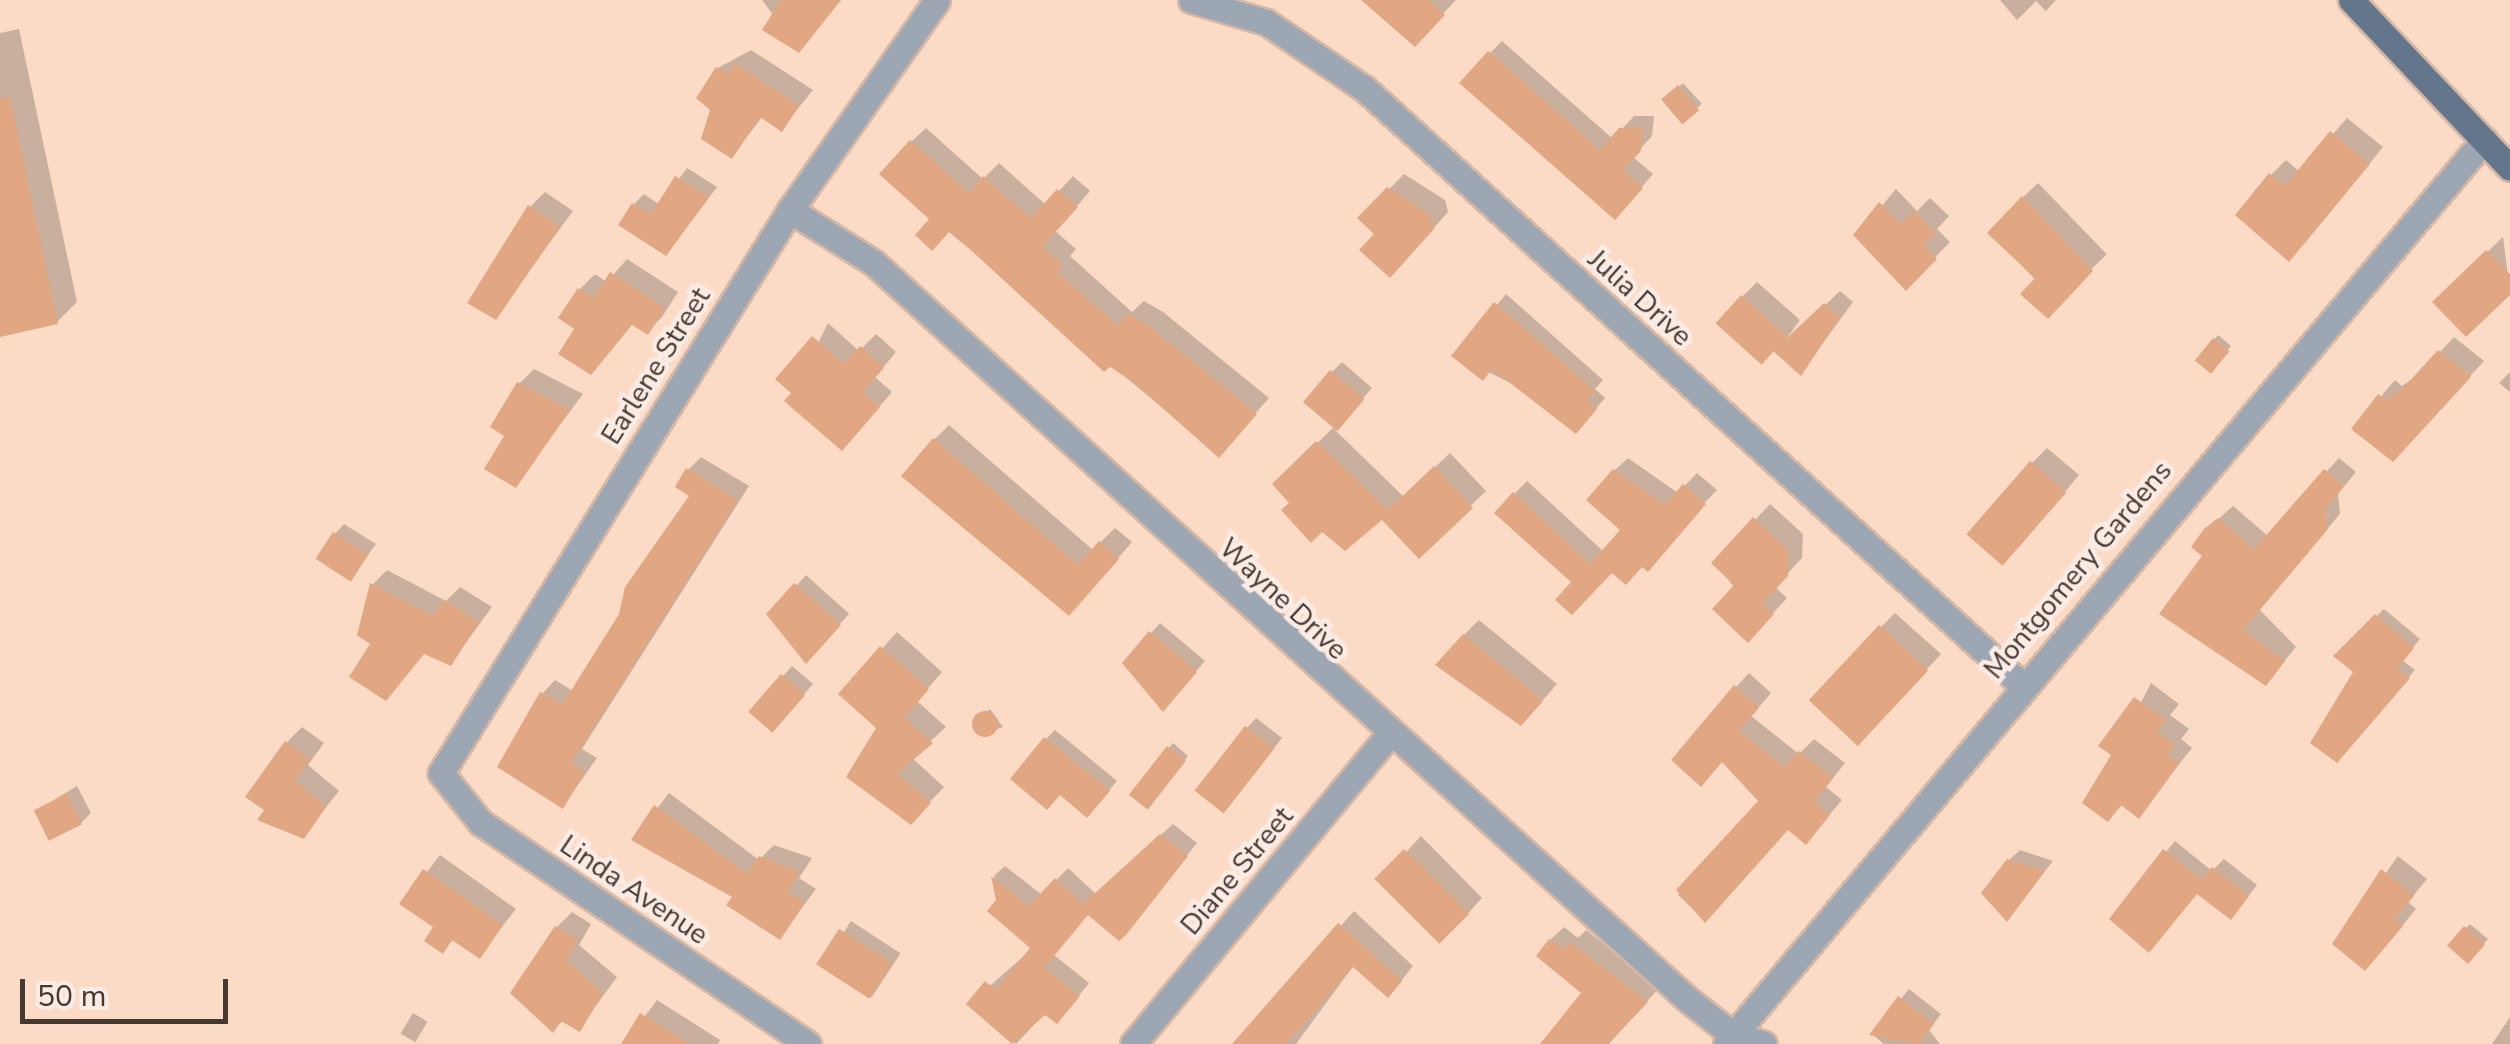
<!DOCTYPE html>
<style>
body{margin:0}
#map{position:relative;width:2510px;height:1044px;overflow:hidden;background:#fcdbc6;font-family:"Nunito Sans",sans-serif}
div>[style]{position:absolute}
.shadow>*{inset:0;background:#0003;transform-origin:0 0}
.building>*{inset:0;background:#e0a782;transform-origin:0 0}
.round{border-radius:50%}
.roads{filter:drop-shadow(2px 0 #d4b7a5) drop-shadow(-2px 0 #d4b7a5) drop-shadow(0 2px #d4b7a5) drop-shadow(0 -2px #d4b7a5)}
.minor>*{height:25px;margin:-12.5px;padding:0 12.5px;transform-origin:12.5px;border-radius:12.5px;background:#9da7b3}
.major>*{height:25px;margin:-12.5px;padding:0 12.5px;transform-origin:12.5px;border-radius:12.5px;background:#63768b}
span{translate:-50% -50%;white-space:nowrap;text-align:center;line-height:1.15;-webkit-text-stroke:9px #faece4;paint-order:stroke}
.street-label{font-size:28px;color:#463931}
.scale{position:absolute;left:20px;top:979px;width:208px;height:45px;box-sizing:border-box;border:5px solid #463931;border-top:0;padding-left:12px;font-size:30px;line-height:35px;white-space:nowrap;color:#463931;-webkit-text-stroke:8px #faece4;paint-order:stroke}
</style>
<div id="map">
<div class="shadow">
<div style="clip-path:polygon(762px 0,841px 0,799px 50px)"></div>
<div style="clip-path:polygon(1366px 0,1456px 0,1415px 43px)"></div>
<div style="clip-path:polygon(2000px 0,2056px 0,2046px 11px,2036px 1px,2017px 20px)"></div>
<div style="clip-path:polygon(19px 29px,77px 302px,57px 322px,0 335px,0 33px)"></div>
<div style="clip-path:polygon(1502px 41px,1613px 139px,1634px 116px,1654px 116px,1652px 136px,1633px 157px,1653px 174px,1627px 204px,1490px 53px)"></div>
<div style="clip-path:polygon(751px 50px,813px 90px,782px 128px,763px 116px,732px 156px,712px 109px,718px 68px)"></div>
<div style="left:1683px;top:83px;width:28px;height:24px;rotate:48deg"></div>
<div style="clip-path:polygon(2347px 118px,2383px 147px,2304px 244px,2271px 175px,2286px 160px,2300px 172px)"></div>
<div style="clip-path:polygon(926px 128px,983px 179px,999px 163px,1046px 205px,1073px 176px,1090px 191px,1055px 231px,1076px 249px,1070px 256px,1132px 312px,1144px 301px,1163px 312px,1269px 398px,1219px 454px,933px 219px,911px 142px)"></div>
<div style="clip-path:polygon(687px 168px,717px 187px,675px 243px,634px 204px,644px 194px,660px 205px)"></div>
<div style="clip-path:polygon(1404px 174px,1445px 200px,1448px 212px,1405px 260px,1361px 218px)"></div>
<div style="left:2038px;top:183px;width:99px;height:69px;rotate:46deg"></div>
<div style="clip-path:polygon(1896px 189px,1917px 211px,1930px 198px,1949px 216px,1937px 229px,1950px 242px,1906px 287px,1857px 235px)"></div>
<div style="clip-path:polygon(545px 192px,573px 211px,495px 317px,530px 207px)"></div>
<div style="clip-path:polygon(2503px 237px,2510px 291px,2435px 302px)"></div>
<div style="clip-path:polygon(627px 259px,678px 292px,662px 317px,647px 332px,633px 323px,578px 328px,580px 289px,595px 274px,607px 282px)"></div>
<div style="clip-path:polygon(1757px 282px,1800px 320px,1778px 350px,1840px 291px,1853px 302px,1801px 373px,1774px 348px,1742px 297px)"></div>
<div style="clip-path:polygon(1506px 294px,1603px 380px,1595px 389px,1605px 398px,1585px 421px,1455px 355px)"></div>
<div style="clip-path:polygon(828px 323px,859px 351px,876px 334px,896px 352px,875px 377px,892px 392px,856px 434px,794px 392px)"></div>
<div style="left:2218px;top:335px;width:17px;height:33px;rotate:40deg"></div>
<div style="clip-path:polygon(2454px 337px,2484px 361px,2408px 444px,2354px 428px,2395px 380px,2402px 386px,2419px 374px)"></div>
<div style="clip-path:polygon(1342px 362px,1372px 388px,1335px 430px,1404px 497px,1450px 453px,1486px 491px,1419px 555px,1382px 517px,1292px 503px,1275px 484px,1335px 426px,1332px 372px)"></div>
<div style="clip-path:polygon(534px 369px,583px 394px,515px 485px,507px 435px,519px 384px)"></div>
<div style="clip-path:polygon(2510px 372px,2510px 392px,2499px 383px)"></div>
<div style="clip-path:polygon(949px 425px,1093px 550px,1115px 528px,1132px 542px,1084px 598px,934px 440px)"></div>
<div style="clip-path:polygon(2047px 448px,2079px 475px,2019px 547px,2032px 463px)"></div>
<div style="clip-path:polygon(701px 457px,749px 486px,582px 749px,597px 758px,563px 806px,542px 694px,555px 680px,573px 691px,693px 495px,688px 470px)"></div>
<div style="clip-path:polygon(1628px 458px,1678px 493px,1697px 473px,1717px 490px,1643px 564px,1575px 582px,1497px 512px,1527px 481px,1604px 552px,1624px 529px,1615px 470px)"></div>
<div style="clip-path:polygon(2339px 458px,2356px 472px,2338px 494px,2340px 514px,2259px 609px,2296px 647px,2266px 683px,2206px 555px,2206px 530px,2233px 506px,2268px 536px)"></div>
<div style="clip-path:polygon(1770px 504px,1803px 534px,1802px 558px,1775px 587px,1787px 598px,1763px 624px,1715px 563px)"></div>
<div style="clip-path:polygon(344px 524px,376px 544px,351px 578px,335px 534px)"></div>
<div style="clip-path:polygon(387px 570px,446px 601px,460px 587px,492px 607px,451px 663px,426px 652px,386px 698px,374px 643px,360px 634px,373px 584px)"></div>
<div style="left:806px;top:575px;width:58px;height:54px;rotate:42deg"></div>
<div style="clip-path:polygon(2384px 609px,2420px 639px,2402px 660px,2415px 670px,2344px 753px,2356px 671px,2337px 656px)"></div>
<div style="clip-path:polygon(1895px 613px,1941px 654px,1873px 728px,1881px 627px)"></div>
<div style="clip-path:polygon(1479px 620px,1557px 684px,1536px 708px,1464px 635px)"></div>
<div style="clip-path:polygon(1160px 623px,1205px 661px,1172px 699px,1151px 633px)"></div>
<div style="clip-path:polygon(897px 632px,942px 672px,917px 701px,946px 727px,912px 758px,944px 787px,911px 822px,879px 728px,841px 694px)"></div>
<div style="clip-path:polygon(792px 666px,813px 684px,782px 719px,783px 676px)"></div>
<div style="clip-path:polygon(1749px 673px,1771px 693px,1751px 716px,1799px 754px,1814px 739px,1845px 763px,1826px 787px,1842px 800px,1806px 842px,1789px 828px,1705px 920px,1678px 895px,1762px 801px,1723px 760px,1736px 687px)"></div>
<div style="clip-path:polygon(2151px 683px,2179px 704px,2170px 715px,2189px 729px,2181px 739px,2192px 748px,2138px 815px,2123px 804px,2108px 819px,2114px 755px)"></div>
<div style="clip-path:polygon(990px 709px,1003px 727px,986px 733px,975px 722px)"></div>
<div style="clip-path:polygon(1256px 718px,1282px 738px,1233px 800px,1247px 728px)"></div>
<div style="clip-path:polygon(302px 727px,324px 743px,308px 765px,339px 791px,303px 836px,268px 810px,287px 742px)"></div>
<div style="clip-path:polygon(1055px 730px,1117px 781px,1096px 806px,1060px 792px,1046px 739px)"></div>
<div style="clip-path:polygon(1173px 743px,1188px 756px,1151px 803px,1130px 794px)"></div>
<div style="clip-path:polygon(77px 786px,91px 813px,81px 823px,37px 810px)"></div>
<div style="clip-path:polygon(669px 793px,759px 860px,774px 845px,812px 858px,799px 878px,816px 889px,780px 937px,736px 896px,634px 839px)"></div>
<div style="clip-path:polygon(1173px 824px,1197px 843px,1130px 926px,1089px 912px,1054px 955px,1089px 983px,1068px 1009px,1046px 1012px,1016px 1044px,969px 1004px,1033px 948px,998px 901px,994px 876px,1005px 866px,1042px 895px,1068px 868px,1096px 894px)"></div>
<div style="clip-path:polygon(1421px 836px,1482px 898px,1460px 922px,1380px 880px)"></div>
<div style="clip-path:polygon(2175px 841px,2212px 871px,2224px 859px,2257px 885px,2240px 907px,2198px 891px,2112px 918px)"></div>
<div style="clip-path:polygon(2020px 850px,2053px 861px,2016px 908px,2009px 860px)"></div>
<div style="clip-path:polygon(440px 855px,516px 909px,479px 956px,454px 939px,442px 951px,437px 926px,403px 903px)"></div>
<div style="clip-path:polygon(2398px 856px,2427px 879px,2408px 902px,2416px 909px,2380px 953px,2336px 943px)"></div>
<div style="clip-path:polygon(1354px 911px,1413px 966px,1401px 981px,1354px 965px,1296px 1044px,1236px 1044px)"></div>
<div style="clip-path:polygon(572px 912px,591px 924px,579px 945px,617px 977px,579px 1029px,564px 1020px,553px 1030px,557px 927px)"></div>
<div style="left:851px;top:921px;width:59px;height:53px;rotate:33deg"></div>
<div style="clip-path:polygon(2470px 924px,2488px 939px,2469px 961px,2466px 928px)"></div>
<div style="clip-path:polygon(1564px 927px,1578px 938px,1586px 930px,1659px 988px,1609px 1044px,1543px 1044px,1585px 992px,1550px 940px)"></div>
<div style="clip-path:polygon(1909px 989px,1941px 1014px,1929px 1030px,1940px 1044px,1884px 1044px,1872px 1034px)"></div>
<div style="clip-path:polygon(657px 1000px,720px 1040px,718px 1044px,624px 1044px)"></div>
<div style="left:413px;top:1013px;width:17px;height:24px;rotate:31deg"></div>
<div style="clip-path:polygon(2510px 1017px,2510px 1044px,2492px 1044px)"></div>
</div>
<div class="building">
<div style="clip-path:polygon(781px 0,841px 0,799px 53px,762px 30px)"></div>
<div style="clip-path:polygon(1361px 0,1429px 0,1445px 15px,1415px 47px)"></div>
<div style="clip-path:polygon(1488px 51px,1600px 150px,1619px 128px,1643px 127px,1641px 151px,1623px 170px,1643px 188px,1615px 220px,1459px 83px)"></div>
<div style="clip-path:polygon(734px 63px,799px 106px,782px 132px,760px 117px,732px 159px,701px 139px,710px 110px,696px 98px,716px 67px,728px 74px)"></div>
<div style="left:1678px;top:85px;width:33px;height:22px;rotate:50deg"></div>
<div style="clip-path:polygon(10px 97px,58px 324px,0 337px,0 98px)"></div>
<div style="clip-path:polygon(2330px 131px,2370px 164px,2289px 262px,2235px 215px,2269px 173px,2285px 186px)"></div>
<div style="clip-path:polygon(910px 140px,969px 193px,983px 176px,1031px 218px,1057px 189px,1078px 207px,1042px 247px,1063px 265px,1057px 272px,1117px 325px,1128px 314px,1149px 326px,1257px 414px,1219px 458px,1132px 381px,1110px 367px,1104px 372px,950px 231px,932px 251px,915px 235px,929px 219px,879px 174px)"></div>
<div style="clip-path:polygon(675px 176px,709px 197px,666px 256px,618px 225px,632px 203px,651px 214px)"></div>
<div style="clip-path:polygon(1387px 187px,1430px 215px,1434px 229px,1390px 278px,1359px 250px,1374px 234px,1357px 218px)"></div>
<div style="clip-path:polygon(2022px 196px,2093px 271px,2048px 319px,2020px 294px,2035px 278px,1987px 233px)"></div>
<div style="clip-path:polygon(1879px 202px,1901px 224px,1914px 211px,1936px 233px,1924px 245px,1937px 259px,1906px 291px,1853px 235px)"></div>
<div style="clip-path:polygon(528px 205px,560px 227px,496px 320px,467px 303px)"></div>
<div style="clip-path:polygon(2486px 250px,2510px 274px,2510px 295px,2466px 337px,2432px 302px)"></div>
<div style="clip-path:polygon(610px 272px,665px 308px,648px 335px,632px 325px,591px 375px,558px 354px,574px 329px,558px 318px,578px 288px,594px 298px)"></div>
<div style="left:1741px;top:295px;width:62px;height:38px;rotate:42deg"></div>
<div style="clip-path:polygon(1494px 302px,1595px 391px,1587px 400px,1597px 409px,1576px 434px,1492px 369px,1483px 381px,1451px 356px)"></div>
<div style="clip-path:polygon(1824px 303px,1840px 317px,1801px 376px,1773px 351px)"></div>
<div style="clip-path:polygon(812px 336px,844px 364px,860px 346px,884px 368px,862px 392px,880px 407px,842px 451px,784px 401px,791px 393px,775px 379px)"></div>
<div style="left:2213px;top:338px;width:21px;height:29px;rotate:39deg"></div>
<div style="clip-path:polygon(2438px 350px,2471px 377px,2393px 462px,2351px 429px,2378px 394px,2386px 400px,2405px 386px)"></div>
<div style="left:1330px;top:370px;width:45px;height:42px;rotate:40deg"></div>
<div style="clip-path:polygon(517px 382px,570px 410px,516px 488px,484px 469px,504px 436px,490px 427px)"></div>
<div style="clip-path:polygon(933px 438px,1078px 565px,1099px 541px,1119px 559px,1069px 616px,901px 476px)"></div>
<div style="clip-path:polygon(1316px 441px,1388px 510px,1434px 466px,1473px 508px,1419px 559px,1382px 520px,1345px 551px,1322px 532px,1311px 543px,1281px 510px,1289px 503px,1272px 484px)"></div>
<div style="left:2030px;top:461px;width:48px;height:97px;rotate:41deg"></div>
<div style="clip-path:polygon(686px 468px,738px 500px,571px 763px,585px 772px,563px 809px,497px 767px,540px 692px,562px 705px,619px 614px,625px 587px,689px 496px,675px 487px)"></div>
<div style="clip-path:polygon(1613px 469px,1665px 505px,1683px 484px,1706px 504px,1648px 572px,1642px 567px,1626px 585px,1612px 573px,1572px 615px,1555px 600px,1571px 582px,1494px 513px,1513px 492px,1590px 564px,1620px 530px,1586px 500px)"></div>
<div style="clip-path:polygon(2324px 469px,2344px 486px,2325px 510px,2328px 529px,2243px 630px,2285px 661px,2266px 686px,2159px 614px,2202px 556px,2191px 547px,2204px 529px,2218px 518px,2254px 549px)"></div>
<div style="clip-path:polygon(1753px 517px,1788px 550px,1788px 576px,1762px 604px,1774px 614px,1748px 643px,1712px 609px,1734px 585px,1711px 563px)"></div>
<div style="left:333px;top:532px;width:42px;height:32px;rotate:33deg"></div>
<div style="clip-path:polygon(370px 583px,433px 616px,444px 600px,479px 622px,451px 666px,424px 654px,386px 701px,349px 677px,370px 644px,357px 635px)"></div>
<div style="clip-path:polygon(794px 583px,841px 625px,806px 664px,766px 614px)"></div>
<div style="clip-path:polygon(2375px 614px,2414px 648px,2397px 669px,2410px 678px,2337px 763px,2310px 743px,2353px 672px,2333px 656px)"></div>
<div style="left:1879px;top:625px;width:67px;height:103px;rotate:43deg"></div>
<div style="clip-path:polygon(1149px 631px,1197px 672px,1163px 712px,1122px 663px)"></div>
<div style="clip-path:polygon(1463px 634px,1543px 701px,1521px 726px,1435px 665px)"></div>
<div style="clip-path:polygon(880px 646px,929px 689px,904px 718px,933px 743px,897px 774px,931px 803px,911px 825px,846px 777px,876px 728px,838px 694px)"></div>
<div style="left:781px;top:674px;width:32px;height:50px;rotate:41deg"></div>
<div style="clip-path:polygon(1734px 685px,1759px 708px,1739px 731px,1785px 767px,1799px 751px,1833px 778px,1814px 802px,1830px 815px,1806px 845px,1788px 830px,1705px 923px,1676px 890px,1758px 801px,1722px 762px,1701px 787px,1671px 760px)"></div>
<div style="clip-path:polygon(2134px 697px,2166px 720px,2157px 732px,2175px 745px,2168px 755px,2179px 764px,2139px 819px,2121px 805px,2108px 822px,2082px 803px,2111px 755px,2098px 746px)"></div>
<div class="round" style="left:972px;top:711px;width:26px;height:26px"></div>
<div style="left:1245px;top:726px;width:37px;height:82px;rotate:38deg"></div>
<div style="clip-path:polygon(1044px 737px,1110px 791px,1087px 818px,1060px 795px,1047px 810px,1010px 779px)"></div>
<div style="clip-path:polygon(285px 741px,310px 759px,295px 781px,326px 807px,304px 839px,257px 820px,264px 810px,245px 797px)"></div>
<div style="left:1167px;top:746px;width:24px;height:62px;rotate:38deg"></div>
<div style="left:67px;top:794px;width:34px;height:37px;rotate:64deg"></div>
<div style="clip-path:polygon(654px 805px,747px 874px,759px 856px,800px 872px,788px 892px,805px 903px,780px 940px,726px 905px,732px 897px,631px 840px)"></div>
<div style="clip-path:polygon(1160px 834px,1188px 856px,1126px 935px,1119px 941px,1088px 915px,1044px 968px,1080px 996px,1057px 1024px,1045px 1015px,1012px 1044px,966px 1004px,985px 981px,996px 990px,1030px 948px,987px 911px,996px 900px,991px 876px,1029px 906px,1055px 878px,1083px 904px)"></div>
<div style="left:1404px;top:849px;width:92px;height:42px;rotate:45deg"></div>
<div style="clip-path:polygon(2163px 849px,2202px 880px,2212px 867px,2249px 896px,2231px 920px,2197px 894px,2149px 953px,2109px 919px)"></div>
<div style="clip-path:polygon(2007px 859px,2045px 871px,2007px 922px,1981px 893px)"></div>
<div style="clip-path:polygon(423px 869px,503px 925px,480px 959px,452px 940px,443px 954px,424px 941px,433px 927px,399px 904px)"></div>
<div style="clip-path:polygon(2381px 869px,2414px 896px,2394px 919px,2403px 926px,2365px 971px,2332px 944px)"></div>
<div style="clip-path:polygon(1338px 923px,1402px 981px,1388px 998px,1353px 967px,1286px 1044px,1232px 1044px)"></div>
<div style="clip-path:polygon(555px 926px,578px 940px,566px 961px,603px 993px,580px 1032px,561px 1021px,553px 1033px,510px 993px)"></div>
<div style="left:2464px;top:926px;width:28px;height:26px;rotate:41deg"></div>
<div style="left:839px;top:929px;width:63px;height:42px;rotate:33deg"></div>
<div style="clip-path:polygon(1549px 939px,1564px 950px,1570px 942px,1648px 1002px,1608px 1044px,1540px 1044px,1581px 993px,1536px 956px)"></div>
<div style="clip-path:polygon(1898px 996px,1934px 1024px,1919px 1044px,1869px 1035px)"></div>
<div style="clip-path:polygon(640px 1013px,690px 1044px,621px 1044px)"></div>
</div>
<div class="roads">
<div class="minor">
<div style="left:1191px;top:0;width:78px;rotate:16.3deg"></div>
<div style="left:1266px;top:22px;width:120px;rotate:34.1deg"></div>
<div style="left:1365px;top:89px;width:884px;rotate:42.2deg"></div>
<div style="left:790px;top:210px;width:99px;rotate:32.2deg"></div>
<div style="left:874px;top:263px;width:1095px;rotate:42.15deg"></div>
<div style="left:1686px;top:998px;width:60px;rotate:38.2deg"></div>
<div style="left:1733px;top:1035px;width:32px;rotate:16deg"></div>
<div style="left:808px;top:1044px;width:395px;rotate:-145.9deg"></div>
<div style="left:481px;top:823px;width:64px;rotate:-128.7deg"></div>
<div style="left:441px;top:773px;width:662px;rotate:-58.21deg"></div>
<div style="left:790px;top:210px;width:256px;rotate:-55deg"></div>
<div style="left:1133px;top:1044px;width:398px;rotate:-50.4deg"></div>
<div style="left:1726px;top:1044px;width:1180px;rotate:-50.02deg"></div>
</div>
<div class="major">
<div style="left:2351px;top:0;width:231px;rotate:46.6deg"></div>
</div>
</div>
<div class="street-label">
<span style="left:1640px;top:298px;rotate:42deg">Julia Drive</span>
<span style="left:656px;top:366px;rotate:-58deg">Earlene Street</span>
<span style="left:2078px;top:570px;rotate:-50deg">Montgomery Gardens</span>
<span style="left:1283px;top:599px;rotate:43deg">Wayne Drive</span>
<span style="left:1237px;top:871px;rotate:-50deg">Diane Street</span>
<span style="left:634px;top:890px;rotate:34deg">Linda Avenue</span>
</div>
<div class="scale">50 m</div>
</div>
